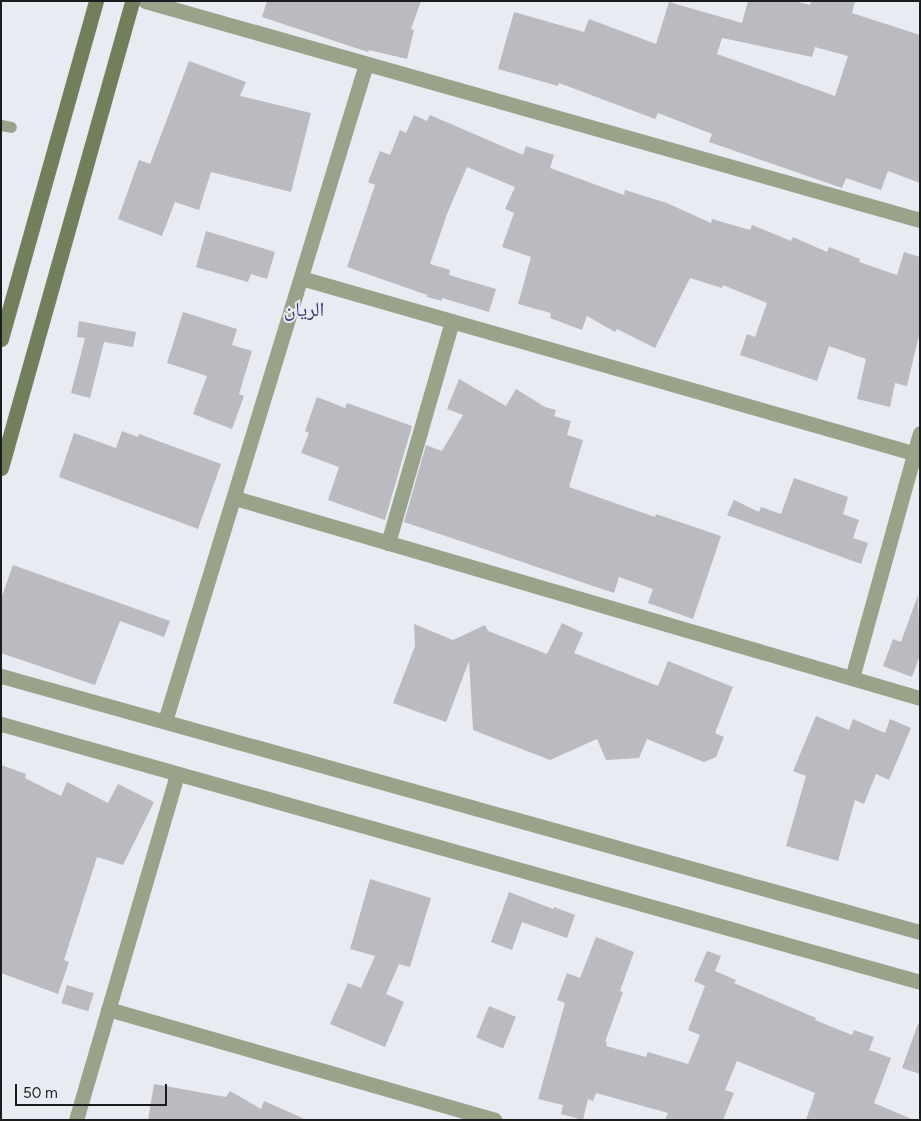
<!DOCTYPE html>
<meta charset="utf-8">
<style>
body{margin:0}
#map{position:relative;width:921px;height:1121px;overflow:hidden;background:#e8ecf2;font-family:Figtree,"Noto Naskh Arabic",sans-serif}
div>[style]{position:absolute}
.building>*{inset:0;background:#babac0;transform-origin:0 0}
.lane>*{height:11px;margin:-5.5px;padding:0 5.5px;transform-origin:5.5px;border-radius:5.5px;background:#98a38a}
.street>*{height:15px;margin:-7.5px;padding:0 7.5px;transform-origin:7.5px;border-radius:7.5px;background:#98a38a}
.secondary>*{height:15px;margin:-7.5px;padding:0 7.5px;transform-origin:7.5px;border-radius:7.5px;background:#717f5b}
span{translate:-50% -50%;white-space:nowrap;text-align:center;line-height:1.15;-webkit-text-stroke:4px #e8ecf2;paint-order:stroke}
.neighbourhood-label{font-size:20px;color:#333773}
.frame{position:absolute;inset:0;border:2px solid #1a1c1e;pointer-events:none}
.scale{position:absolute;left:15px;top:1084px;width:152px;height:22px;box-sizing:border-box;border:2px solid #1a1c1e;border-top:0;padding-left:6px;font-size:15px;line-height:18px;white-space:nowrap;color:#1a1c1e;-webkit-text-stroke:4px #e8ecf2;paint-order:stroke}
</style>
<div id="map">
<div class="building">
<div style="clip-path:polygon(267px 1px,421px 1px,411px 29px,414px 30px,407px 59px,369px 50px,368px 52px,262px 17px)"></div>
<div style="clip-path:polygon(evenodd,748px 1px,795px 1px,810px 5px,811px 1px,855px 1px,852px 13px,920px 35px,920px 183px,888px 171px,881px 190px,846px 178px,842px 188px,709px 142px,712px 134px,658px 113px,655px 119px,559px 83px,558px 86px,498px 69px,514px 12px,584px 32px,589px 19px,656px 44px,669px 2px,742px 23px,748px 1px,722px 38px,812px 57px,815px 47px,848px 56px,835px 96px,717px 54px,722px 38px)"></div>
<div style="clip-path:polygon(189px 61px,246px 82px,240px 96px,311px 113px,291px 192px,211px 172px,199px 210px,175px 202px,162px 236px,118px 219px,139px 160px,150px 164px)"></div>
<div style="clip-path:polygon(414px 115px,427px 121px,430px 115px,523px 155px,526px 146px,554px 155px,550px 168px,624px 195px,625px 190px,667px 203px,711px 223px,712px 219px,750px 230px,752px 225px,791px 241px,793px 237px,827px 252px,829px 247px,860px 259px,859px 262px,897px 275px,904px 252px,920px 257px,920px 331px,907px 386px,895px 383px,890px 407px,857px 399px,866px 359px,829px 346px,817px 381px,740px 355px,747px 334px,755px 337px,767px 303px,723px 285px,722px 288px,690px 278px,655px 348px,617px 329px,615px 332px,587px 316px,582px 330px,550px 318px,551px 313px,518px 304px,531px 257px,502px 247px,514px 213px,505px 209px,515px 187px,467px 167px,447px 214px,430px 264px,450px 270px,449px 275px,496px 289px,489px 312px,442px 298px,442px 301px,427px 297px,427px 295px,347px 267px,375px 185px,368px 182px,380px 151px,390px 155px,400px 130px,406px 133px)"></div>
<div style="clip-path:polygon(206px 231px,275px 252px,267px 279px,251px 274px,248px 282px,196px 267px)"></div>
<div style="clip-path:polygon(183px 312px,237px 329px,232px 345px,252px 351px,239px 394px,244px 396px,232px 429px,193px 414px,207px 376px,167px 363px)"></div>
<div style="clip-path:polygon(79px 321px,136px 332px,133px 347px,104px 342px,90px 398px,71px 393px,85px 338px,77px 337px)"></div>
<div style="clip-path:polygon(459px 379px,506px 406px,516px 389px,545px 407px,556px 410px,554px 416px,571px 421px,567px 435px,583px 440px,569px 487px,655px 517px,656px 514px,721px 536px,693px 619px,648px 603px,653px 589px,619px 577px,614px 593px,404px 522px,426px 445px,442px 451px,463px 415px,447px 409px)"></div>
<div style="clip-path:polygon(317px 397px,345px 408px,347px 403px,412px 426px,385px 520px,328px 500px,339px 467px,301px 453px,309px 433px,305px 431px)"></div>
<div style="clip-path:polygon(122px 431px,138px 437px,139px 434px,221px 464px,198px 529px,59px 477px,74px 433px,116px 448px)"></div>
<div style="clip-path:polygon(794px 478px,848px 497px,843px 514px,859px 520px,853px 538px,868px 543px,861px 564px,727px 515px,734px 500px,759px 512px,761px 507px,781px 514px)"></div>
<div style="clip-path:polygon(13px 565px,170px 621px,164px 637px,120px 621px,95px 685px,1px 653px,1px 599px)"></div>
<div style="clip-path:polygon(918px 595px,920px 655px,912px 677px,883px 666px,893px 639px,901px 642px)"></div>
<div style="clip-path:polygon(562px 623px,583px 633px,574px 653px,658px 686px,668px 661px,733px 687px,715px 733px,724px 737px,716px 757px,704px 762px,647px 739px,639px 758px,606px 760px,597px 739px,550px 760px,473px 730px,469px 661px,446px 722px,393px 703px,415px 646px,414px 624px,453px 640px,485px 625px,488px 631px,547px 654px)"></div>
<div style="clip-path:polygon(816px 716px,849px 730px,853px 719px,885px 733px,890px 719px,911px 728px,889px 780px,876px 774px,864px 804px,855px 800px,838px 861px,786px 846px,806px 776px,793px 771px)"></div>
<div style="clip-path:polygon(1px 765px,26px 774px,25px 778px,61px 796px,67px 782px,108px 803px,118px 784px,154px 802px,123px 865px,97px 857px,64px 960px,69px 962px,58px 994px,1px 973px)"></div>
<div style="clip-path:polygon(370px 879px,431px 898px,410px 967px,399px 964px,386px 994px,404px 1002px,385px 1047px,330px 1024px,348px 983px,361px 988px,375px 956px,350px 949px)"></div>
<div style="clip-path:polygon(509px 892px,553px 909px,554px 907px,575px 915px,567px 938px,522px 922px,512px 950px,491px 942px)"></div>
<div style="clip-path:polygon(596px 937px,634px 952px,620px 991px,623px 992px,605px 1042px,607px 1042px,606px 1046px,646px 1057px,648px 1052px,688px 1064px,700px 1035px,688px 1030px,705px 986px,694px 981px,707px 951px,721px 956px,715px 971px,736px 980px,734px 983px,816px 1018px,815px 1020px,852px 1035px,854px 1030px,874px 1037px,869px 1050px,891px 1058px,874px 1103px,914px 1120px,806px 1120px,815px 1093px,737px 1061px,725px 1090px,734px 1093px,723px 1120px,665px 1120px,668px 1113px,596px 1093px,593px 1101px,588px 1099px,583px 1120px,561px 1114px,563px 1105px,538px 1099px,565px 1003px,557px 1000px,567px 973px,580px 978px)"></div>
<div style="left:67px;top:985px;width:28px;height:19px;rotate:17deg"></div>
<div style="left:489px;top:1006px;width:29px;height:34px;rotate:22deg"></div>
<div style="clip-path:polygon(918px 1024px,920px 1024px,920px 1074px,902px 1068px)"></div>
<div style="clip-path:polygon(154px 1084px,226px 1097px,230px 1091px,261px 1109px,264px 1101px,307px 1120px,148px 1120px)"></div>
</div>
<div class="lane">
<div style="left:1px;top:125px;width:10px;rotate:11deg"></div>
</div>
<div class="street">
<div style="left:145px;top:1px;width:805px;rotate:15.78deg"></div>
<div style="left:301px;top:278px;width:637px;rotate:15.96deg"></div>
<div style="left:235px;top:498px;width:714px;rotate:16.28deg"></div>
<div style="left:388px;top:543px;width:231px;rotate:-73.9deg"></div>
<div style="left:1px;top:676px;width:954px;rotate:15.57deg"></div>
<div style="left:852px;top:678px;width:254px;rotate:-74.5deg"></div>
<div style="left:165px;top:721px;width:687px;rotate:-72.99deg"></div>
<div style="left:1px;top:724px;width:955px;rotate:15.68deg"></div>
<div style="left:108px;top:1009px;width:402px;rotate:16deg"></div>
<div style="left:76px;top:1120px;width:360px;rotate:-73.7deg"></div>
</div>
<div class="secondary">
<div style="left:1px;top:339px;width:351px;rotate:-74.3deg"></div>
<div style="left:1px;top:468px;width:485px;rotate:-74.3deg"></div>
</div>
<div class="neighbourhood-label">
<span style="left:304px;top:309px">الريان</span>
</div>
<div class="frame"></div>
<div class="scale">50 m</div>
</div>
